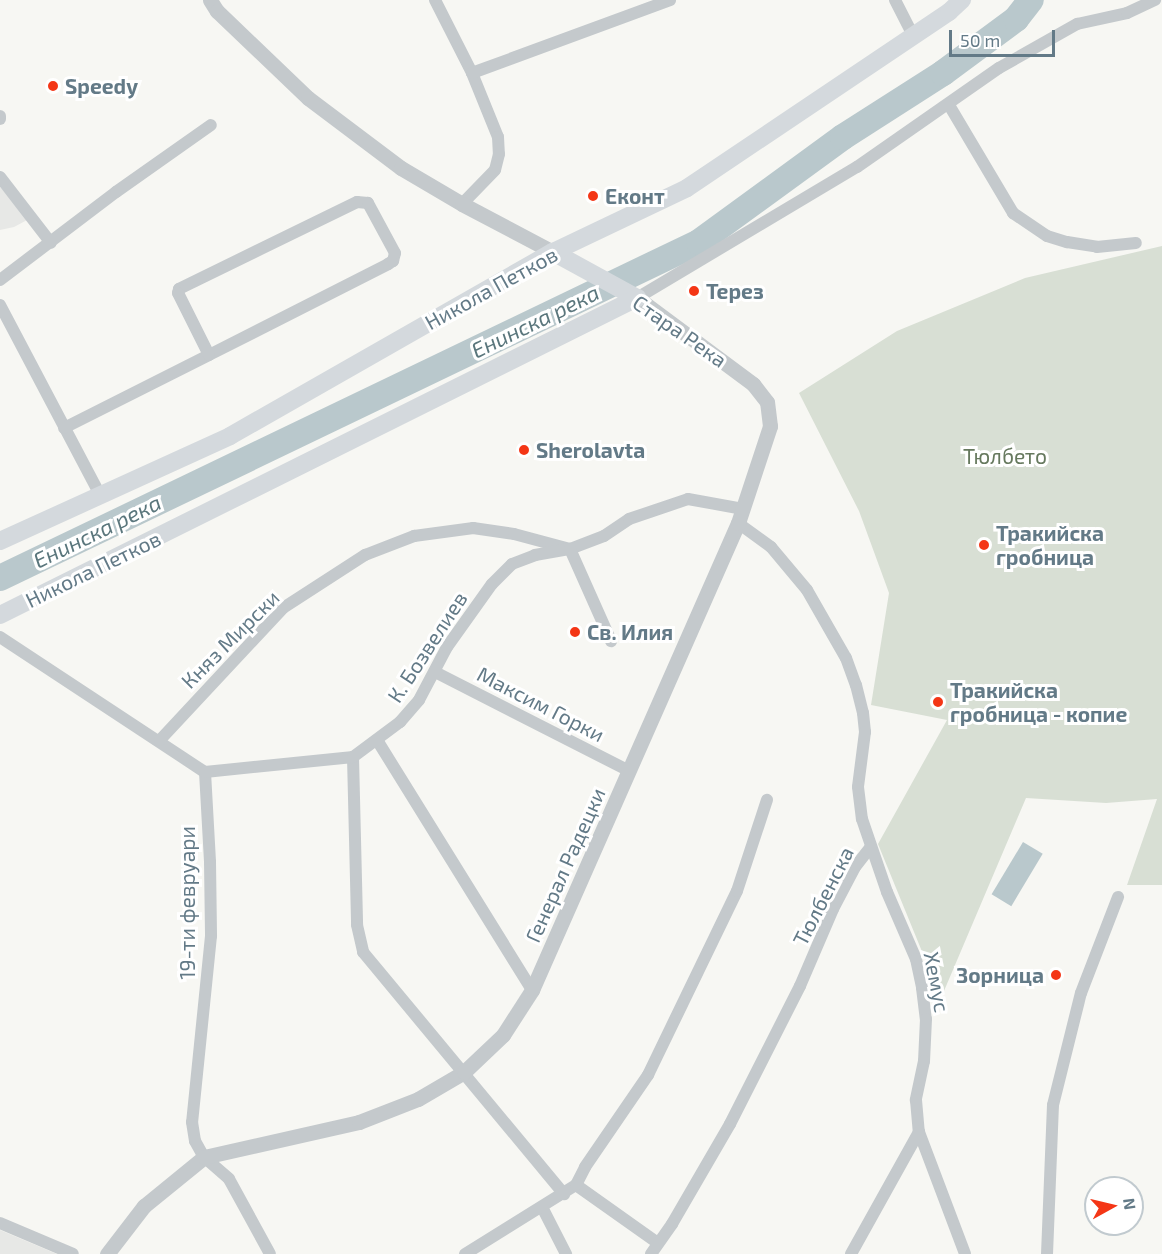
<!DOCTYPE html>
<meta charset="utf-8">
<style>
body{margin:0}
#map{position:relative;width:1162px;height:1254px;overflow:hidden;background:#f7f7f3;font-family:"Exo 2",sans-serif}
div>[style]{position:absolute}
.built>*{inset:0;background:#e7e8e6}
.green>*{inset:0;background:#d8dfd4}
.water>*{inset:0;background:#b9c8cc;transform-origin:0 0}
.river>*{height:26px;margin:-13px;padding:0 13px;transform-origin:13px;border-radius:13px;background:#b9c8cc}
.minor>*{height:12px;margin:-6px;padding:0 6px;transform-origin:6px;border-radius:6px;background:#c4c9cc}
.tertiary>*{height:15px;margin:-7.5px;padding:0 7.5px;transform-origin:7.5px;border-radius:7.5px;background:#c4c9cc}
.primary>*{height:18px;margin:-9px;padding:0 9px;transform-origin:9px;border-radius:9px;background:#d4d9dd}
.dots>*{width:16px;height:16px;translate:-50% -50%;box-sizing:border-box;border:3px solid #fff;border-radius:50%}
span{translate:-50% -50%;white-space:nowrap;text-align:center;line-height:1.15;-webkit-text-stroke:6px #fff;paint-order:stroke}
.poi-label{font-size:21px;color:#637a87;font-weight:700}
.left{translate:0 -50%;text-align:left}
.right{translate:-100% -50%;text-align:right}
.street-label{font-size:21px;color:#637a87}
.park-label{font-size:21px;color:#66795e}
.water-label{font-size:22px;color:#5a767c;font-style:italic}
.north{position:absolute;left:1084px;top:1176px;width:60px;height:60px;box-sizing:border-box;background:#fff;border:2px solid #c1cacf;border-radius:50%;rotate:82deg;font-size:16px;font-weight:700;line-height:24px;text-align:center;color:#637a87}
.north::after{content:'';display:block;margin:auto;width:21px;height:27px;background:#f43616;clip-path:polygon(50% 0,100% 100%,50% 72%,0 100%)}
.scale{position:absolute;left:949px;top:30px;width:106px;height:27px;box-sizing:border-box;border:3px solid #637a87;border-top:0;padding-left:8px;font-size:18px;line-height:21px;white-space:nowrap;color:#637a87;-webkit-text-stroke:4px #fff;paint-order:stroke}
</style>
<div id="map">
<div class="built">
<div style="clip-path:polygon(0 187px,29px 219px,14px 227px,0 230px)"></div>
<div style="clip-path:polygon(0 1230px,57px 1254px,0 1254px)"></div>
</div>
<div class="green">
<div style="clip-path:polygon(1162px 246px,1162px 885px,1127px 885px,1157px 799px,1106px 803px,1026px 798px,941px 998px,878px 844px,947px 720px,871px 705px,889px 593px,859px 511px,799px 393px,897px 331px,1025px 278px)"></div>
</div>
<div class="water">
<div style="left:1023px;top:842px;width:23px;height:61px;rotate:31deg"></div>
</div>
<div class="river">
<div style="left:0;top:578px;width:776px;rotate:-25.67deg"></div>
<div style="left:699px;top:242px;width:178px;rotate:-36.1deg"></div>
<div style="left:843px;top:137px;width:119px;rotate:-32.6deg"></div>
<div style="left:943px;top:73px;width:91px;rotate:-36.5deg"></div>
<div style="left:1016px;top:19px;width:24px;rotate:-52deg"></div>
</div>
<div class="minor">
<div style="left:435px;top:0;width:82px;rotate:63.1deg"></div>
<div style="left:472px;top:73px;width:69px;rotate:67.9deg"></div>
<div style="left:498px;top:137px;width:17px;rotate:87deg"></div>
<div style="left:499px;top:154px;width:16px;rotate:104deg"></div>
<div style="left:495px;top:170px;width:47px;rotate:134.1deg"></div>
<div style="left:895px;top:0;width:39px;rotate:63deg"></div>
<div style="left:472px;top:73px;width:211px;rotate:-20.2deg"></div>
<div style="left:949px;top:105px;width:126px;rotate:59.3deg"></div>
<div style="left:1013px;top:213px;width:41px;rotate:34.1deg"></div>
<div style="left:1047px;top:236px;width:21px;rotate:17deg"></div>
<div style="left:1067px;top:242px;width:30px;rotate:9deg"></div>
<div style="left:1097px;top:247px;width:39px;rotate:-6deg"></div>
<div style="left:0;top:116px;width:3px;rotate:90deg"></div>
<div style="left:0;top:177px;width:83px;rotate:52.3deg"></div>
<div style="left:0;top:280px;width:146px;rotate:-37.2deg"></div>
<div style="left:116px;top:192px;width:116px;rotate:-35.2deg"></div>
<div style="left:637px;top:298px;width:256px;rotate:-30.8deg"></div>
<div style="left:857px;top:167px;width:173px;rotate:-34.9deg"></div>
<div style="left:999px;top:68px;width:90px;rotate:-29.4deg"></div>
<div style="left:1077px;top:24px;width:51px;rotate:-12.4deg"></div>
<div style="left:1127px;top:13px;width:31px;rotate:-25deg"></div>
<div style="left:0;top:305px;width:215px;rotate:62.2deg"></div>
<div style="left:64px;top:428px;width:162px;rotate:-26.7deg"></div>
<div style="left:209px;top:355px;width:201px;rotate:-26.9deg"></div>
<div style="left:388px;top:264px;width:6px;rotate:-31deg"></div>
<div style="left:393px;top:261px;width:8px;rotate:-76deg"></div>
<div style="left:395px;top:253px;width:57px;rotate:-118.4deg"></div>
<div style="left:368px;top:203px;width:11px;rotate:-175deg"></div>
<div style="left:357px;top:202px;width:198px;rotate:154deg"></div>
<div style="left:179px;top:289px;width:4px;rotate:104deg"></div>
<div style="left:178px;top:293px;width:69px;rotate:63.4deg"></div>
<div style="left:738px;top:523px;width:41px;rotate:36deg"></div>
<div style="left:771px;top:547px;width:56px;rotate:50.1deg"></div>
<div style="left:807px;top:590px;width:78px;rotate:60.2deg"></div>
<div style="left:846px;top:658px;width:29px;rotate:70deg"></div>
<div style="left:856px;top:685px;width:29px;rotate:76deg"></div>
<div style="left:863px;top:713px;width:19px;rotate:84deg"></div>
<div style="left:865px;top:732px;width:55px;rotate:97.3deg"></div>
<div style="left:858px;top:787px;width:32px;rotate:83deg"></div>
<div style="left:862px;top:819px;width:77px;rotate:71.1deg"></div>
<div style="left:887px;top:892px;width:73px;rotate:66.6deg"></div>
<div style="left:916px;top:959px;width:30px;rotate:78deg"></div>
<div style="left:922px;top:988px;width:31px;rotate:83deg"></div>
<div style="left:926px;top:1019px;width:42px;rotate:92.7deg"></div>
<div style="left:924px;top:1061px;width:40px;rotate:102deg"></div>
<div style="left:916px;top:1100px;width:32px;rotate:85deg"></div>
<div style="left:919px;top:1132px;width:130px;rotate:69.3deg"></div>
<div style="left:0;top:637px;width:245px;rotate:33.4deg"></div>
<div style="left:205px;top:772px;width:90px;rotate:86.8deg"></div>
<div style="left:210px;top:862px;width:74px;rotate:89.2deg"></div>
<div style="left:211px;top:936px;width:187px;rotate:95.8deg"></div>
<div style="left:192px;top:1122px;width:19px;rotate:81deg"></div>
<div style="left:195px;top:1141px;width:18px;rotate:61deg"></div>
<div style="left:204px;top:1157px;width:33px;rotate:41deg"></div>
<div style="left:229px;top:1179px;width:85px;rotate:61.3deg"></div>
<div style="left:435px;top:672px;width:218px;rotate:27deg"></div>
<div style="left:160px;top:740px;width:180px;rotate:-47deg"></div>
<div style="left:283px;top:608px;width:98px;rotate:-32.9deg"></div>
<div style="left:365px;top:555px;width:53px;rotate:-21.2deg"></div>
<div style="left:414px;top:536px;width:60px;rotate:-7.7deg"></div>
<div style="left:473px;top:528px;width:41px;rotate:8.3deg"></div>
<div style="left:514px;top:534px;width:58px;rotate:15deg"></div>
<div style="left:570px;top:549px;width:36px;rotate:-21deg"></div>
<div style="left:604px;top:536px;width:30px;rotate:-34deg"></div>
<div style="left:629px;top:519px;width:62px;rotate:-18.7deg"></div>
<div style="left:688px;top:499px;width:56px;rotate:10.3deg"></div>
<div style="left:377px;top:740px;width:294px;rotate:58.2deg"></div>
<div style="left:353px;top:757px;width:168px;rotate:88.6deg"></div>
<div style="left:357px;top:925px;width:28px;rotate:77deg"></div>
<div style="left:363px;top:952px;width:315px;rotate:50.3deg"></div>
<div style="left:205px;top:772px;width:149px;rotate:-5.8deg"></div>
<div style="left:353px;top:757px;width:59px;rotate:-36.7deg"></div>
<div style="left:400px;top:722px;width:29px;rotate:-49deg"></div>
<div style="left:419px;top:700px;width:60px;rotate:-62.2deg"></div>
<div style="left:447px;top:647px;width:77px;rotate:-54.5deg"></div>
<div style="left:492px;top:584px;width:28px;rotate:-45deg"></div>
<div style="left:512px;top:564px;width:25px;rotate:-21deg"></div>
<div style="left:535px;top:555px;width:36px;rotate:-10deg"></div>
<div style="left:570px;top:549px;width:101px;rotate:66deg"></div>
<div style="left:576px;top:1185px;width:100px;rotate:35.3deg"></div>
<div style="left:542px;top:1207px;width:53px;rotate:62.9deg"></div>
<div style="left:0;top:1223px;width:79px;rotate:23deg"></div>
<div style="left:465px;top:1254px;width:131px;rotate:-31.9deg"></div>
<div style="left:576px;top:1185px;width:20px;rotate:-63deg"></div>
<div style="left:585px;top:1167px;width:112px;rotate:-55.6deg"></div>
<div style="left:648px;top:1075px;width:204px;rotate:-64.2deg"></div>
<div style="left:737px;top:891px;width:96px;rotate:-71.8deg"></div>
<div style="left:651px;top:1254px;width:37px;rotate:-55deg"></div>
<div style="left:672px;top:1224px;width:116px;rotate:-59.9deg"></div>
<div style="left:730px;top:1124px;width:155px;rotate:-63.1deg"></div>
<div style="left:800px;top:986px;width:84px;rotate:-66.8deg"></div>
<div style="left:833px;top:909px;width:47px;rotate:-62.4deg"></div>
<div style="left:855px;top:867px;width:24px;rotate:-52deg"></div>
<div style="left:851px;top:1254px;width:140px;rotate:-60.9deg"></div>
<div style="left:1047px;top:1254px;width:149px;rotate:-87.7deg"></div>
<div style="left:1053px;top:1105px;width:115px;rotate:-76deg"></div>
<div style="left:1081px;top:993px;width:103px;rotate:-68.9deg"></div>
</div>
<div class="tertiary">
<div style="left:210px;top:0;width:13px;rotate:58deg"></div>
<div style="left:217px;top:11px;width:126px;rotate:43.7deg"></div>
<div style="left:308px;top:98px;width:116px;rotate:37deg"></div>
<div style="left:401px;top:168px;width:71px;rotate:30.5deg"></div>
<div style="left:462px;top:204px;width:103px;rotate:27.8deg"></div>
<div style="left:107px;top:1254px;width:61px;rotate:-52.4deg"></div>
<div style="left:144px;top:1206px;width:77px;rotate:-39.2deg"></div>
<div style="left:204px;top:1157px;width:159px;rotate:-12.7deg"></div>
<div style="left:359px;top:1122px;width:63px;rotate:-21.3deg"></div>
<div style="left:418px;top:1099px;width:53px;rotate:-30.4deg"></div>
<div style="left:464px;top:1072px;width:54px;rotate:-43.5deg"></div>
<div style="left:503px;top:1035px;width:54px;rotate:-57.2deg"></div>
<div style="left:532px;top:990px;width:510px;rotate:-66.2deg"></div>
<div style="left:738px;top:523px;width:102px;rotate:-71.7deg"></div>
<div style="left:770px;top:426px;width:24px;rotate:-97deg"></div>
<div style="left:767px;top:402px;width:23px;rotate:-128deg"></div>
<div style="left:753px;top:384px;width:144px;rotate:-143.4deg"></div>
</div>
<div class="primary">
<div style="left:553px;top:252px;width:96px;rotate:28.7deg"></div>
<div style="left:0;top:541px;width:253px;rotate:-24.5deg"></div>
<div style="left:230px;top:436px;width:372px;rotate:-29.7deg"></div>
<div style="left:553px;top:252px;width:148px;rotate:-25.5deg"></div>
<div style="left:687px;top:188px;width:316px;rotate:-33.9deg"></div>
<div style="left:949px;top:12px;width:18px;rotate:-43deg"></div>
<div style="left:0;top:615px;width:712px;rotate:-26.46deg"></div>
</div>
<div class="dots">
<div style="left:53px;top:86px;background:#f43616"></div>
<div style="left:593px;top:196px;background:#f43616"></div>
<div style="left:694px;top:291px;background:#f43616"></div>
<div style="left:524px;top:450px;background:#f43616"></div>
<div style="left:984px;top:545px;background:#f43616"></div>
<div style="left:575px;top:632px;background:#f43616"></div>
<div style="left:938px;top:702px;background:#f43616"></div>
<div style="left:1056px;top:975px;background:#f43616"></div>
</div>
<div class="poi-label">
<span class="left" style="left:65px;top:86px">Speedy</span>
<span class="left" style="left:605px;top:196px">Еконт</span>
<span class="left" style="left:706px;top:291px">Терез</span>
<span class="left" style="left:536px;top:450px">Sherolavta</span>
<span class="left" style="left:996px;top:545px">Тракийска<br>гробница</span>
<span class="left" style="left:587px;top:632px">Св. Илия</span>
<span class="left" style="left:950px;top:702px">Тракийска<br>гробница - копие</span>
<span class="right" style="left:1044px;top:975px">Зорница</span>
</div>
<div class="street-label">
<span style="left:491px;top:288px;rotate:-29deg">Никола Петков</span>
<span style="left:680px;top:331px;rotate:35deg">Стара Река</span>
<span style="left:93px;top:569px;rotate:-26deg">Никола Петков</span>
<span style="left:230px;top:639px;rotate:-45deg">Княз Мирски</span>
<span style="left:427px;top:647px;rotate:-57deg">К. Бозвелиев</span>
<span style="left:541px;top:704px;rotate:27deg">Максим Горки</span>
<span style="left:565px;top:865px;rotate:-66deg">Генерал Радецки</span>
<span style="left:823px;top:896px;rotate:-63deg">Тюлбенска</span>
<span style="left:187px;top:903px;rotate:-90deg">19-ти февруари</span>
<span style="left:937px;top:982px;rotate:79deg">Хемус</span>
</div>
<div class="park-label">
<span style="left:1005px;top:456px">Тюлбето</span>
</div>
<div class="water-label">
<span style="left:535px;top:321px;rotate:-26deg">Енинска река</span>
<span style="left:97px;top:531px;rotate:-26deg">Енинска река</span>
</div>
<div class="north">N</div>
<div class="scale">50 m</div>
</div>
